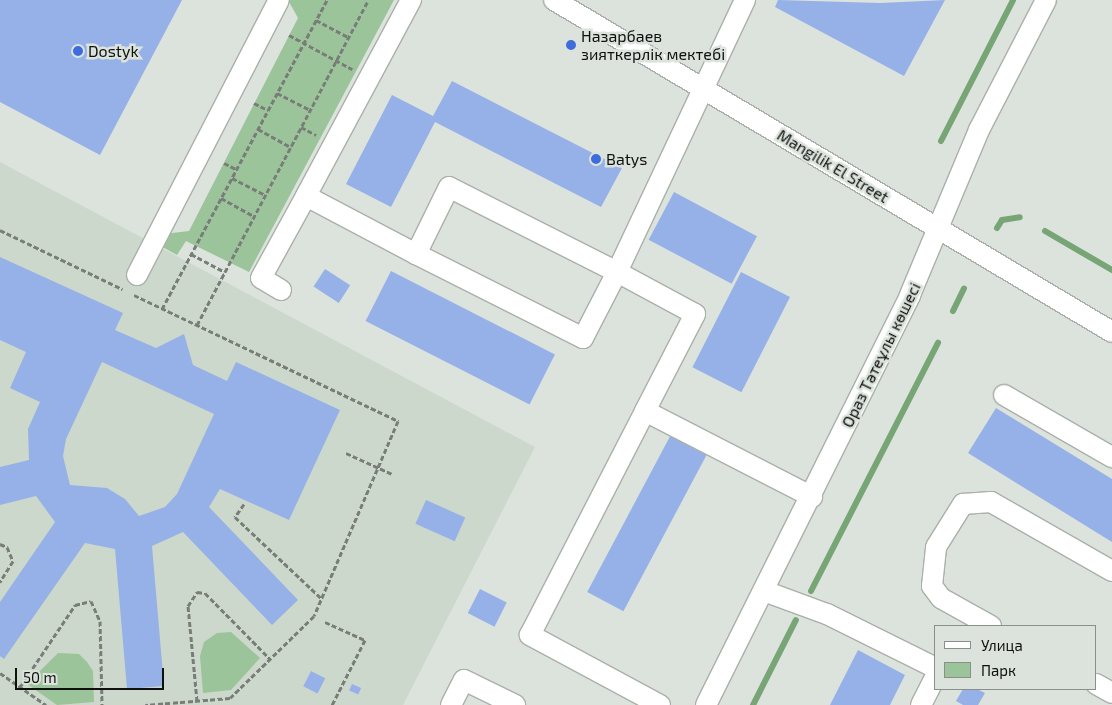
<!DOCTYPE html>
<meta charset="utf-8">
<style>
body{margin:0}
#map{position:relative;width:1112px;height:705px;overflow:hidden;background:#dce3dc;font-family:"Exo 2",sans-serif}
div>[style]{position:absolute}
.built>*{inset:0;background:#ccd8cc}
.green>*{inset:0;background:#9bc49a}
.stream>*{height:6px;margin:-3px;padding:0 3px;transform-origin:3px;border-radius:3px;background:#77a575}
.building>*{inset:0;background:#96b1e7;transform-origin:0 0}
.path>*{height:3px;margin-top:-1.5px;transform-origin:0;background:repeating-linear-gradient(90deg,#787d78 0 5px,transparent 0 7.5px)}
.roads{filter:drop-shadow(1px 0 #aab0a9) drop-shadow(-1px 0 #aab0a9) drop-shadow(0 1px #aab0a9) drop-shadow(0 -1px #aab0a9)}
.minor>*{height:20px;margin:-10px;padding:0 10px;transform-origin:10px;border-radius:10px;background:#fff}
.dots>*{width:14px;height:14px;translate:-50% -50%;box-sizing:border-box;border:2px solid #dce3dc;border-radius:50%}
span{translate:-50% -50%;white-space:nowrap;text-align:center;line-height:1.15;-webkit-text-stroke:5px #dce3dc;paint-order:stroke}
.poi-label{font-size:16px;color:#0f110f}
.left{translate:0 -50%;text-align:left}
.street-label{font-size:16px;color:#0f110f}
.legend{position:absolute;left:934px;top:625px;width:162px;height:65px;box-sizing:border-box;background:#dce3dc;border:1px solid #8a8f8a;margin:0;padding:6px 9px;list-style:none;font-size:15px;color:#0f110f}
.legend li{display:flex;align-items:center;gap:10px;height:25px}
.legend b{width:25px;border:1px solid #8a8f8a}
.scale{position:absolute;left:15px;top:668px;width:149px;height:22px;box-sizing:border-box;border:2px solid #0f110f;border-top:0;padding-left:6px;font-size:15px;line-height:18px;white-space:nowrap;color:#0f110f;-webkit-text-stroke:4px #dce3dc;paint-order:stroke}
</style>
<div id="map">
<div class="built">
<div style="clip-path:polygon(0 162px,535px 447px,403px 705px,0 705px)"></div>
</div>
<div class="green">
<div style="clip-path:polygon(288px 0,394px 0,249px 272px,186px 241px,177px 255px,159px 245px,164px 234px,189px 231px,298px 18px)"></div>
<div style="clip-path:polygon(231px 632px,260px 658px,231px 690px,203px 693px,200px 656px,204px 642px,217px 633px)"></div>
<div style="clip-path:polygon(58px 653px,79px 654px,87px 662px,93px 671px,94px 702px,57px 705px,27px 684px)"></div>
</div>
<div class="stream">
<div style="left:941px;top:141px;width:158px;rotate:-62.9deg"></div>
<div style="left:997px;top:228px;width:9px;rotate:-58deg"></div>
<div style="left:1002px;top:220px;width:18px;rotate:-9deg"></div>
<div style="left:1045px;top:231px;width:78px;rotate:30.2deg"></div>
<div style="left:953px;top:311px;width:25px;rotate:-64deg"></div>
<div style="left:811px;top:591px;width:279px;rotate:-62.9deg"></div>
<div style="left:753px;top:705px;width:95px;rotate:-63.2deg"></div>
</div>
<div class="building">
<div style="clip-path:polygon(0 0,182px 0,100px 155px,0 102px)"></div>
<div style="clip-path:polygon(778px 0,880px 3px,945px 0,904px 76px,775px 7px)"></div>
<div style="clip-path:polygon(452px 81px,622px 168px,601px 207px,435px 122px,391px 207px,346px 184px,392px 95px,433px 116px)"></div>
<div style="left:674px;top:192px;width:94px;height:54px;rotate:28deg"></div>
<div style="clip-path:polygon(evenodd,0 257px,123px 313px,115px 330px,156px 348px,184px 334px,193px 365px,227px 381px,236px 362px,340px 410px,289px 520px,220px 489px,209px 507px,298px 600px,272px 625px,183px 532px,152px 546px,164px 686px,127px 689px,115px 549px,85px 543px,4px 659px,0 656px,0 602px,55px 522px,36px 496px,0 505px,0 467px,29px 460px,28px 429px,40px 402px,10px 388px,26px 352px,0 340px,0 257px,102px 362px,214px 414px,177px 494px,165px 507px,139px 516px,125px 499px,107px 488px,70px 485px,63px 456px,66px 439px,102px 362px)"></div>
<div style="left:325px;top:269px;width:30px;height:21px;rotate:33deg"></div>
<div style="left:391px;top:271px;width:184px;height:56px;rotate:27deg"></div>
<div style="left:741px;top:272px;width:55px;height:107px;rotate:27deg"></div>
<div style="clip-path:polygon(996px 408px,1112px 479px,1112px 542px,968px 453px)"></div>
<div style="left:675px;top:427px;width:41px;height:187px;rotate:28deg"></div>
<div style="left:426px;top:500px;width:43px;height:26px;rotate:24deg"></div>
<div style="left:480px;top:589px;width:30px;height:27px;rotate:27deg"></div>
<div style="clip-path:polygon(858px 650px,905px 675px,890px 705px,830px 705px)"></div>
<div style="left:311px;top:671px;width:16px;height:17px;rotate:27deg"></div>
<div style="left:352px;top:684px;width:10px;height:7px;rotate:24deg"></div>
<div style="clip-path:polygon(963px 689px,977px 689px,985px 693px,978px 705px,963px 705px,956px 701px)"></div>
</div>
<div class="path">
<div style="left:316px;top:20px;width:36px;rotate:28deg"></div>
<div style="left:289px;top:35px;width:72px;rotate:28.4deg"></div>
<div style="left:277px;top:93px;width:37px;rotate:27deg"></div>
<div style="left:254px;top:103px;width:16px;rotate:27deg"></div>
<div style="left:301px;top:127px;width:17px;rotate:28deg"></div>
<div style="left:258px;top:129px;width:38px;rotate:29deg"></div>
<div style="left:224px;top:163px;width:13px;rotate:27deg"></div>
<div style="left:232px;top:178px;width:38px;rotate:27deg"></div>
<div style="left:221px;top:198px;width:38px;rotate:29deg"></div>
<div style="left:0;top:230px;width:136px;rotate:25.8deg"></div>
<div style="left:191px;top:254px;width:38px;rotate:28deg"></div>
<div style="left:134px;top:295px;width:293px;rotate:25.5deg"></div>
<div style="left:398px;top:421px;width:212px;rotate:113.3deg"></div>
<div style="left:314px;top:616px;width:117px;rotate:135.7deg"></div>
<div style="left:230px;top:698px;width:85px;rotate:175.3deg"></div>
<div style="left:162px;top:309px;width:350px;rotate:-61.9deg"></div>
<div style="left:197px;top:325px;width:367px;rotate:-62.2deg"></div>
<div style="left:346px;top:453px;width:51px;rotate:24.5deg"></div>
<div style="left:244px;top:504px;width:16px;rotate:125deg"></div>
<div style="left:235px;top:517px;width:118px;rotate:43.3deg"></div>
<div style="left:0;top:544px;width:8px;rotate:23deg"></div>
<div style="left:7px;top:547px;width:15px;rotate:67deg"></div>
<div style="left:13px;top:561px;width:25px;rotate:122deg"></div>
<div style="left:325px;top:622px;width:44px;rotate:24.2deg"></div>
<div style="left:365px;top:640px;width:73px;rotate:116.9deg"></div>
<div style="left:0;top:673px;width:56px;rotate:34.8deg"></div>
<div style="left:20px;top:687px;width:99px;rotate:-56.1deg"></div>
<div style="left:75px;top:605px;width:16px;rotate:-14deg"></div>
<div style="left:91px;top:601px;width:22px;rotate:66deg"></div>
<div style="left:100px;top:621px;width:84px;rotate:88.6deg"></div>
<div style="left:197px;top:701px;width:95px;rotate:-95.4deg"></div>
<div style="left:188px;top:606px;width:17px;rotate:-57deg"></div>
<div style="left:197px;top:592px;width:8px;rotate:7deg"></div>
<div style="left:205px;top:593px;width:93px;rotate:45.4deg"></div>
</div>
<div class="roads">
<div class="minor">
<div style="left:411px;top:0;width:222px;rotate:118.2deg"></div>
<div style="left:306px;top:196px;width:124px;rotate:27.8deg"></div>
<div style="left:416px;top:254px;width:187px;rotate:26.7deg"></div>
<div style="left:583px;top:338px;width:74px;rotate:-62.7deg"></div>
<div style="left:617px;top:272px;width:188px;rotate:-153.2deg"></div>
<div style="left:449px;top:187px;width:75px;rotate:116.2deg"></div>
<div style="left:554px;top:0;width:649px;rotate:30.75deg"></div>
<div style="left:137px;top:275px;width:309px;rotate:-62.7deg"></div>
<div style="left:281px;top:290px;width:23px;rotate:-149deg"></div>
<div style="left:261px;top:278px;width:94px;rotate:-61.2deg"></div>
<div style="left:1004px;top:395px;width:125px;rotate:29.9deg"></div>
<div style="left:645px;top:411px;width:109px;rotate:-62.7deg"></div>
<div style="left:695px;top:314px;width:89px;rotate:-151.7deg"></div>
<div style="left:617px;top:272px;width:301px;rotate:-64.8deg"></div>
<div style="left:764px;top:591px;width:67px;rotate:20.1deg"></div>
<div style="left:827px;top:614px;width:122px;rotate:26.4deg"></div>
<div style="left:991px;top:626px;width:57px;rotate:-150.8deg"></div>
<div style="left:941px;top:598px;width:15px;rotate:-127deg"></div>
<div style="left:932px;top:586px;width:39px;rotate:-84deg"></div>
<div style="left:936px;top:547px;width:51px;rotate:-57.9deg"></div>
<div style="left:963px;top:504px;width:28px;rotate:-4deg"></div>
<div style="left:991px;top:502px;width:139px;rotate:29.7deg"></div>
<div style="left:1096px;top:684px;width:18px;rotate:29deg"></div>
<div style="left:451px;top:705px;width:28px;rotate:-63deg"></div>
<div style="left:464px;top:680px;width:57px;rotate:26.1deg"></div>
<div style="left:660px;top:705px;width:148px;rotate:-151.7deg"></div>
<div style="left:530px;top:635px;width:252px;rotate:-62.8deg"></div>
<div style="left:645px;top:411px;width:188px;rotate:27.2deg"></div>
<div style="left:706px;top:705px;width:458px;rotate:-63.5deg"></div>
<div style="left:910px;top:295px;width:179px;rotate:-67.3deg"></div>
<div style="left:979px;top:130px;width:146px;rotate:-62.7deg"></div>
<div style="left:921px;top:705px;width:33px;rotate:-63deg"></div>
</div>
</div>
<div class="dots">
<div style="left:571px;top:45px;background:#3d6cdc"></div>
<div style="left:78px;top:51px;background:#3d6cdc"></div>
<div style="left:596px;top:159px;background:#3d6cdc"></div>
</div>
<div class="poi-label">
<span class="left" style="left:581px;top:45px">Назарбаев<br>зияткерлік мектебі</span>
<span class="left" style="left:88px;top:51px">Dostyk</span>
<span class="left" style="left:606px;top:159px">Batys</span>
</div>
<div class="street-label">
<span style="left:833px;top:166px;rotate:31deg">Mangilik El Street</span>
<span style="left:881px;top:355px;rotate:-64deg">Ораз Тәтеұлы көшесі</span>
</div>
<ul class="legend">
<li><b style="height:6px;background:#fff"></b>Улица</li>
<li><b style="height:14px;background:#9bc49a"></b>Парк</li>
</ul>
<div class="scale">50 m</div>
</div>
